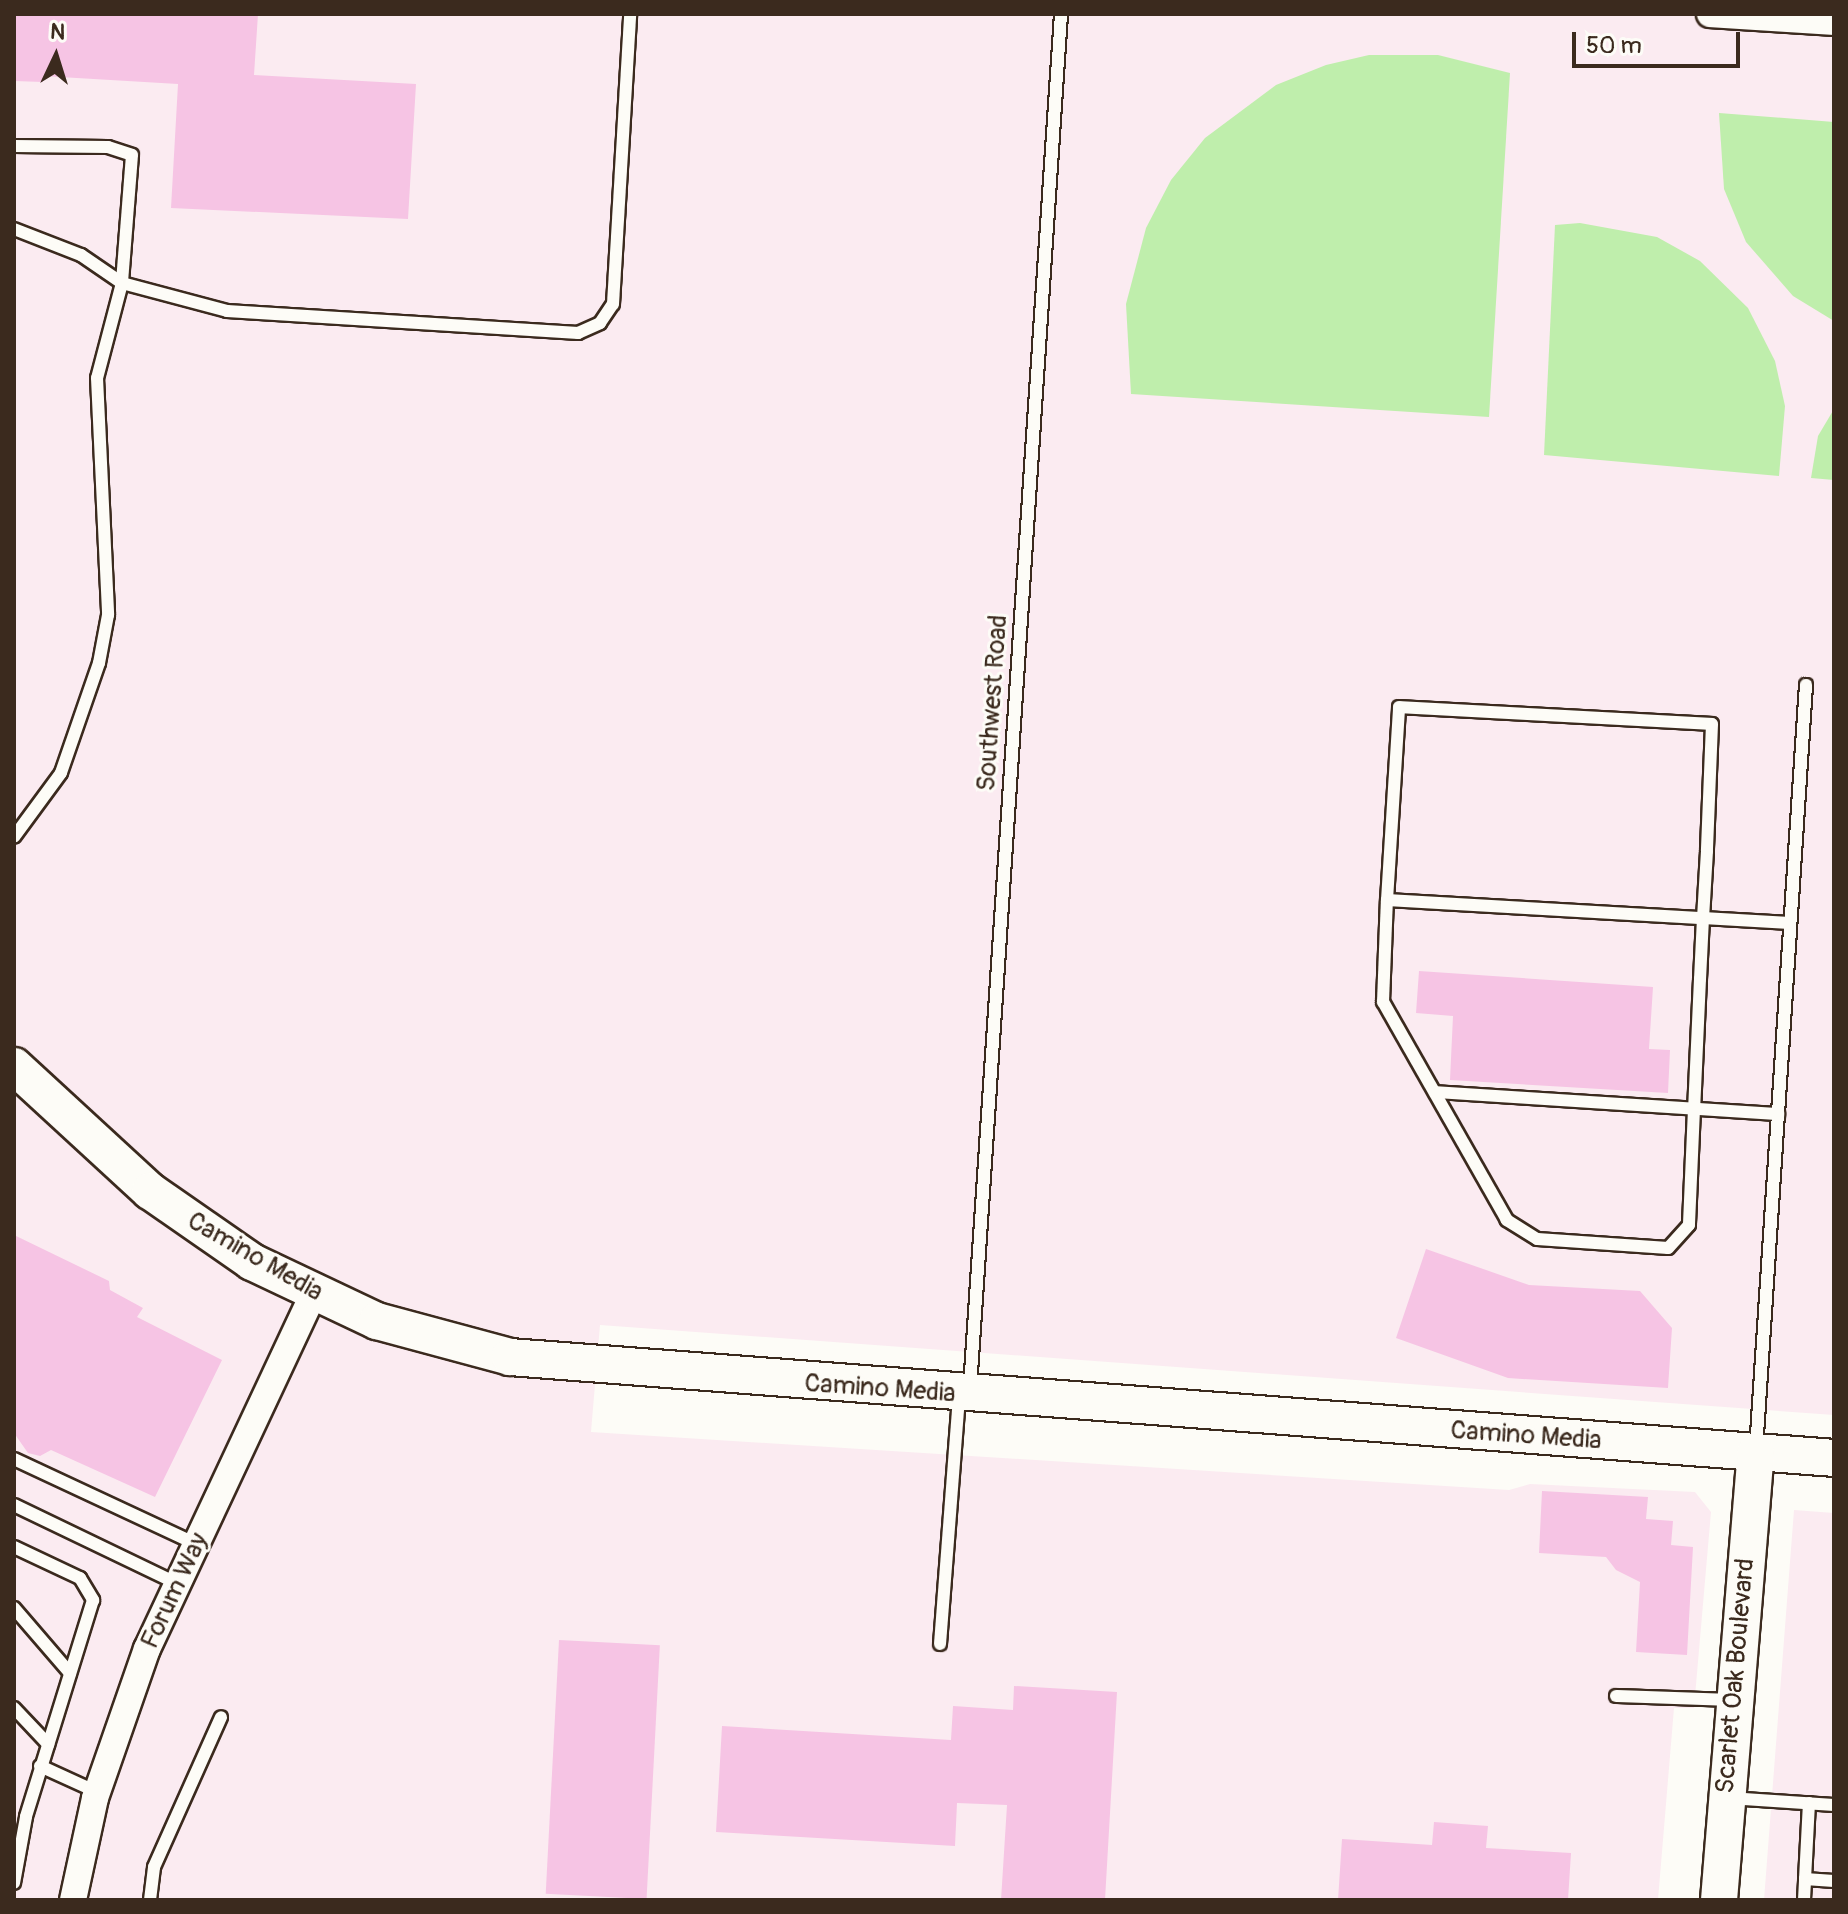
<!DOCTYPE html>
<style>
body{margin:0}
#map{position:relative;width:1848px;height:1914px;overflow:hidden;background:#fdfcf7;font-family:Pangolin,sans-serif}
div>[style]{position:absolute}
.built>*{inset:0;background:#fbebf1}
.green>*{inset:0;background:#bfeeac}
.building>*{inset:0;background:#f6c4e4;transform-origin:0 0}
.roads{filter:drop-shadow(2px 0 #3b2a1e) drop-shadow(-2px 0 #3b2a1e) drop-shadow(0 2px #3b2a1e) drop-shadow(0 -2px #3b2a1e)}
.lane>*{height:12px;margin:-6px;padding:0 6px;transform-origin:6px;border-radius:6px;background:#fdfcf7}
.street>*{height:26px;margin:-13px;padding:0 13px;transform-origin:13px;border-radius:13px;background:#fdfcf7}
.secondary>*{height:36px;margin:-18px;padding:0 18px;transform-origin:18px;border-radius:18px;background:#fdfcf7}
span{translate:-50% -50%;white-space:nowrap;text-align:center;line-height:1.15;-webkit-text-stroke:6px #fdfcf7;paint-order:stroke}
.street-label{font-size:26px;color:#3b2a1e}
.frame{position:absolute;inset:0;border:16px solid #3b2a1e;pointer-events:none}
.north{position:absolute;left:16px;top:16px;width:80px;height:80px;-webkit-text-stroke:6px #fdfcf7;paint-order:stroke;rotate:4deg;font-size:22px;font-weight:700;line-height:32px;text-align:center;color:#3b2a1e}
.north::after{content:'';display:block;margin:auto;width:28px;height:36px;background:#3b2a1e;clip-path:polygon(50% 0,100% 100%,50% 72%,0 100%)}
.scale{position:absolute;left:1572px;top:32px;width:168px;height:36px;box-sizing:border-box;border:4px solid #3b2a1e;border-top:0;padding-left:10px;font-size:24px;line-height:28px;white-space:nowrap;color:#3b2a1e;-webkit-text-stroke:6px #fdfcf7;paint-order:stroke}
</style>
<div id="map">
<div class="built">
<div style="clip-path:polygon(14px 14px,1834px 14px,1834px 1415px,600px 1325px,591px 1432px,1509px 1490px,1530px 1484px,1695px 1492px,1711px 1512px,1694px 1708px,1674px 1708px,1658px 1900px,14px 1900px)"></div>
<div style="clip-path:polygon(1794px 1510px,1834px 1513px,1834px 1900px,1764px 1900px)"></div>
</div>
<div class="green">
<div style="clip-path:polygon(1369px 55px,1438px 55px,1510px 73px,1489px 417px,1131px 394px,1126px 304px,1146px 228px,1171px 180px,1205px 138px,1276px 85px,1326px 65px)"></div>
<div style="clip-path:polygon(1719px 113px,1834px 122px,1834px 321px,1793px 296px,1746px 242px,1724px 189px)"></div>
<div style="clip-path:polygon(1580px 223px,1657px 237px,1700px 261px,1748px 308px,1775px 361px,1785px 406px,1779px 476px,1544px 455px,1555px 225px)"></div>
<div style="clip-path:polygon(1834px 409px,1834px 480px,1811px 478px,1818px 436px)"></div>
</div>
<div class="building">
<div style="clip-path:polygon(14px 14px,258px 14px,254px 75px,416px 84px,408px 219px,171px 208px,178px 84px,43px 76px,43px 82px,14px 81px)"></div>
<div style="clip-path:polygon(1419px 971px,1653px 987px,1649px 1049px,1670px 1050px,1668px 1093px,1450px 1080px,1453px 1016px,1416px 1013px)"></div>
<div style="clip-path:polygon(14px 1235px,109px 1281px,110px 1290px,143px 1308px,137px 1317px,222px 1360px,155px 1497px,51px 1450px,40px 1456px,28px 1453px,14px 1433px)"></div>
<div style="clip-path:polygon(1426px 1249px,1529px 1285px,1640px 1291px,1672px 1328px,1668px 1388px,1508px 1378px,1396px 1338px)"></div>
<div style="clip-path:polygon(1542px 1491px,1648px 1497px,1646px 1519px,1673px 1521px,1671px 1545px,1693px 1547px,1687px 1655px,1636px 1652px,1640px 1582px,1616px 1570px,1606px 1557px,1539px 1553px)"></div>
<div style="left:559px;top:1640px;width:101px;height:254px;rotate:3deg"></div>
<div style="clip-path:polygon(1014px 1686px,1117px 1692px,1105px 1900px,1001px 1900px,1007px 1805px,957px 1803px,955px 1846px,716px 1832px,722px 1726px,951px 1740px,953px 1706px,1013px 1710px)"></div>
<div style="clip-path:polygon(1434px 1822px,1488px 1826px,1486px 1848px,1571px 1853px,1568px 1900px,1338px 1900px,1342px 1839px,1432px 1845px)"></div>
</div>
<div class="roads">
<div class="lane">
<div style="left:14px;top:146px;width:94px;rotate:0.6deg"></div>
<div style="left:108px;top:147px;width:25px;rotate:18deg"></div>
<div style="left:132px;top:155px;width:128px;rotate:94.5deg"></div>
<div style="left:122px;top:283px;width:109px;rotate:14.9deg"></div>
<div style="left:227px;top:311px;width:352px;rotate:3.6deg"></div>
<div style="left:578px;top:333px;width:24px;rotate:-24deg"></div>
<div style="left:600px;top:323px;width:23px;rotate:-56deg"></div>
<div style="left:613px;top:304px;width:290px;rotate:-86.6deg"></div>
<div style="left:14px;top:229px;width:72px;rotate:21.2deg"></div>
<div style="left:81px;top:255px;width:50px;rotate:34.3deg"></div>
<div style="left:122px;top:283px;width:98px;rotate:104.7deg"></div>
<div style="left:97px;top:378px;width:237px;rotate:87.3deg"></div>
<div style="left:108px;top:615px;width:49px;rotate:100.6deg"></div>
<div style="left:99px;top:663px;width:116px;rotate:109.1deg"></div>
<div style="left:61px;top:773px;width:79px;rotate:126.3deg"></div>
<div style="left:1387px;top:900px;width:193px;rotate:-86.4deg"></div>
<div style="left:1399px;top:707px;width:313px;rotate:3.1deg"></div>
<div style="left:1712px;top:724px;width:127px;rotate:92.3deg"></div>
<div style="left:1707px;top:851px;width:67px;rotate:93.4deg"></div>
<div style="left:1703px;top:918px;width:61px;rotate:92.8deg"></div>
<div style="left:1700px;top:979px;width:130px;rotate:92.6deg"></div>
<div style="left:1694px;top:1109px;width:116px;rotate:92.5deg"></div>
<div style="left:1689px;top:1225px;width:31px;rotate:132deg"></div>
<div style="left:1668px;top:1248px;width:131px;rotate:-176.1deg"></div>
<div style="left:1537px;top:1239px;width:36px;rotate:-148deg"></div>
<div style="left:1507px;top:1220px;width:251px;rotate:-119.6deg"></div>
<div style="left:1383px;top:1002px;width:102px;rotate:-87.8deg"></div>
<div style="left:1387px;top:900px;width:317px;rotate:3.3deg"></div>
<div style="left:1703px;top:918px;width:87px;rotate:3.3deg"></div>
<div style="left:1435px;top:1092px;width:344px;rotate:3.7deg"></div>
<div style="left:970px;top:1388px;width:1377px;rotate:-86.21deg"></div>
<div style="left:1756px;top:1450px;width:767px;rotate:-86.26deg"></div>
<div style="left:14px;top:1459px;width:201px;rotate:25deg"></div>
<div style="left:14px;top:1505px;width:182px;rotate:25.7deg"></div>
<div style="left:14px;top:1547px;width:73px;rotate:25.2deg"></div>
<div style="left:80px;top:1578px;width:26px;rotate:59deg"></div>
<div style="left:93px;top:1600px;width:227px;rotate:107.2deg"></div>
<div style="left:26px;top:1817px;width:67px;rotate:100.3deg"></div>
<div style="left:14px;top:1608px;width:86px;rotate:49.3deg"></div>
<div style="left:940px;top:1644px;width:249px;rotate:-85.6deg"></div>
<div style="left:1616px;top:1696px;width:117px;rotate:2deg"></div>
<div style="left:14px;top:1708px;width:50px;rotate:46.6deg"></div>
<div style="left:40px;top:1766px;width:63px;rotate:24.5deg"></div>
<div style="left:1729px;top:1798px;width:105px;rotate:3.8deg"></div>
<div style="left:1805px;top:1879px;width:76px;rotate:-87deg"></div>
<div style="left:150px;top:1900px;width:33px;rotate:-83deg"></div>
<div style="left:154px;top:1867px;width:164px;rotate:-65.9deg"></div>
<div style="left:1804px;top:1900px;width:21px;rotate:-87deg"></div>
<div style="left:1805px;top:1879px;width:29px;rotate:4deg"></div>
</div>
<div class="street">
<div style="left:1710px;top:14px;width:124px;rotate:3.7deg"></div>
<div style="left:73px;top:1900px;width:104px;rotate:-77.8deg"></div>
<div style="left:95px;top:1798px;width:158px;rotate:-70.8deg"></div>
<div style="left:147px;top:1649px;width:391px;rotate:-64.9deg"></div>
</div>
<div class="secondary">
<div style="left:14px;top:1066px;width:185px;rotate:42.6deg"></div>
<div style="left:150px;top:1191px;width:124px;rotate:34.8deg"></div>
<div style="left:252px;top:1262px;width:138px;rotate:25.3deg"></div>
<div style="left:377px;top:1321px;width:138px;rotate:15.1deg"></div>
<div style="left:510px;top:1357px;width:1328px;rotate:4.36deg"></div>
<div style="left:1719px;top:1900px;width:449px;rotate:-85.3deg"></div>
</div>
</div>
<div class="street-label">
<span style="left:993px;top:703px;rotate:-86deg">Southwest Road</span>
<span style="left:255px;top:1257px;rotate:30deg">Camino Media</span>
<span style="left:880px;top:1389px;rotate:4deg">Camino Media</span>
<span style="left:1526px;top:1436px;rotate:4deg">Camino Media</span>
<span style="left:175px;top:1591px;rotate:-65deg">Forum Way</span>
<span style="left:1736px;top:1676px;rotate:-85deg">Scarlet Oak Boulevard</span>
</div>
<div class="frame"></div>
<div class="north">N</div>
<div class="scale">50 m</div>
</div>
